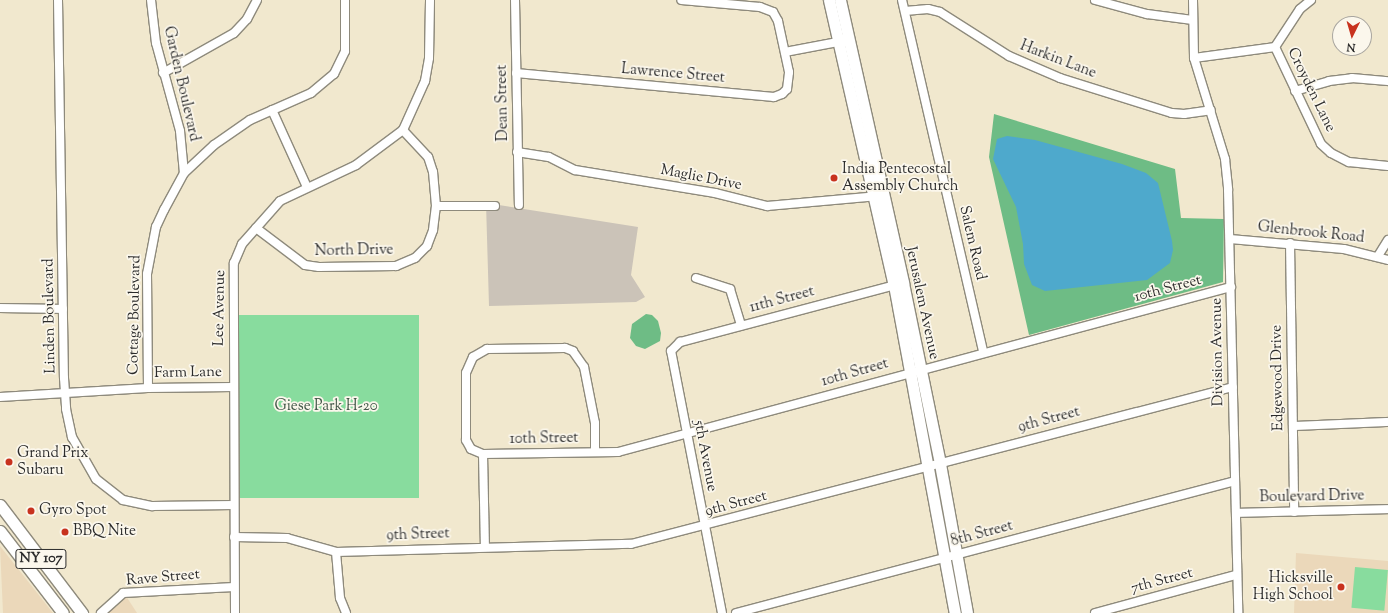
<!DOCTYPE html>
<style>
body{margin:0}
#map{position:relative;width:1388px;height:613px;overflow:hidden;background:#f1e8ce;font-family:"Sorts Mill Goudy",serif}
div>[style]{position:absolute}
.built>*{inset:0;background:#ebd8ba}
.industrial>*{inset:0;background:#cbc3b8}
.green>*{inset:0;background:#88dc9e;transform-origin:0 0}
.forest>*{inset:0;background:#6ebc85}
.water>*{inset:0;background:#4ea9cc}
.roads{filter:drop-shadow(1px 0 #8e8a7c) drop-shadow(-1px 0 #8e8a7c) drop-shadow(0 1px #8e8a7c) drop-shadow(0 -1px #8e8a7c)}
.minor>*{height:8px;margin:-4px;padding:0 4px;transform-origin:4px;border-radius:4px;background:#fff}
.major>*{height:11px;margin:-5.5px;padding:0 5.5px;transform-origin:5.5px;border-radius:5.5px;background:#fff}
.dots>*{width:11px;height:11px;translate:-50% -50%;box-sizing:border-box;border:2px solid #fbf7ec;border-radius:50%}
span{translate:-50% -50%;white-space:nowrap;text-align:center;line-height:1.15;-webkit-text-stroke:3.5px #fbf7ec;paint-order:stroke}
.shield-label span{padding:1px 3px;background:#fbf7ec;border:1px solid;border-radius:3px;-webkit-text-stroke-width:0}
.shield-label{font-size:14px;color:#2b2b2b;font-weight:700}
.street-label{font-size:15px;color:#2b2b2b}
.poi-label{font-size:15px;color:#2b2b2b}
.left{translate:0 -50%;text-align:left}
.right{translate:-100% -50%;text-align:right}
.park-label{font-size:15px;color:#425748}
.north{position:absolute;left:1332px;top:16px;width:40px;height:40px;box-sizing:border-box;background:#fbf7ec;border:1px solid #a8a59f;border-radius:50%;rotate:185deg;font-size:11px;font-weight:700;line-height:16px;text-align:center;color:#2b2b2b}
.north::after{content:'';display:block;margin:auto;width:14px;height:18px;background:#c8321e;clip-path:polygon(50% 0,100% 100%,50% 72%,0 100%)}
</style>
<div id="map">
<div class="built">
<div style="clip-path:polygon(0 546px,53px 613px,3px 613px)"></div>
<div style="clip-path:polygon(1296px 553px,1388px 561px,1388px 613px,1294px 613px)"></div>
<div style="clip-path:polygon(126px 596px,137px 613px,105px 613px)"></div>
</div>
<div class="industrial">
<div style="clip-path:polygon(486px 203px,638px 227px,631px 275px,645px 297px,636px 302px,489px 306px)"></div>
</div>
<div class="green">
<div style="left:234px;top:315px;width:185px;height:183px"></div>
<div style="left:1355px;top:567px;width:33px;height:41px;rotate:5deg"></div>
</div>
<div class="forest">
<div style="clip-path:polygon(994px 114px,1175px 169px,1181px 218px,1224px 219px,1223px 282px,1029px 335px,989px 157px)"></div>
<div style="clip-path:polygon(646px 314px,652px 315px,658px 321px,661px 333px,660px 341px,645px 349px,636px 346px,630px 338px,632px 324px)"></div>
</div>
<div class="water">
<div style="clip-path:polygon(1007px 136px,1035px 140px,1122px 164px,1146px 173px,1158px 183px,1172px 241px,1173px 250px,1170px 263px,1147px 280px,1045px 291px,1032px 285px,1024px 264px,1023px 244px,1016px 207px,993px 159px,997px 139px)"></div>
</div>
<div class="roads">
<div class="minor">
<div style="left:58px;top:0;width:378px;rotate:89.1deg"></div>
<div style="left:64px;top:378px;width:31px;rotate:86deg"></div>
<div style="left:66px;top:409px;width:29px;rotate:78deg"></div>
<div style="left:72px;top:437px;width:48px;rotate:60.3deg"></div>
<div style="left:96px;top:479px;width:34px;rotate:38deg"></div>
<div style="left:123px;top:500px;width:30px;rotate:12deg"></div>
<div style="left:152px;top:506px;width:82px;rotate:-0.7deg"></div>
<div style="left:151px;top:0;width:43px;rotate:83.4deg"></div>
<div style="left:156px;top:43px;width:91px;rotate:74.7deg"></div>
<div style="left:180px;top:131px;width:42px;rotate:84.6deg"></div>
<div style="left:515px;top:0;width:205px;rotate:88.9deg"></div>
<div style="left:902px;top:0;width:361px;rotate:77deg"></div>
<div style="left:1095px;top:0;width:54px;rotate:15.1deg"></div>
<div style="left:1147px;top:14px;width:46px;rotate:7.4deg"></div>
<div style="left:1193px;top:0;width:58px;rotate:89deg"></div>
<div style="left:1194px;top:58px;width:106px;rotate:72.9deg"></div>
<div style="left:1225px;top:159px;width:31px;rotate:84deg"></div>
<div style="left:1228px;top:190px;width:423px;rotate:88.6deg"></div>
<div style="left:905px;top:11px;width:23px;rotate:-5deg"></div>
<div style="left:928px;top:9px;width:12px;rotate:14deg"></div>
<div style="left:940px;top:12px;width:82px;rotate:32.5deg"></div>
<div style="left:1009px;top:56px;width:56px;rotate:23.3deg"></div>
<div style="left:1060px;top:78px;width:117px;rotate:17.4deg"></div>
<div style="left:1172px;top:113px;width:12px;rotate:5deg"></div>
<div style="left:1184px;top:114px;width:27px;rotate:-8deg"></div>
<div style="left:1275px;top:47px;width:107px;rotate:64.6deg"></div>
<div style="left:1321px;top:144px;width:13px;rotate:42deg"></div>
<div style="left:1331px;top:153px;width:20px;rotate:27deg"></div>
<div style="left:1349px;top:162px;width:39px;rotate:6deg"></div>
<div style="left:785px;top:52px;width:59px;rotate:-10.7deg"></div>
<div style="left:1194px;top:58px;width:82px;rotate:-7.7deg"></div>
<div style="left:1275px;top:47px;width:45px;rotate:-56.7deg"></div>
<div style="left:1300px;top:9px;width:14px;rotate:-39deg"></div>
<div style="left:163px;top:73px;width:81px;rotate:-29.4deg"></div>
<div style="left:234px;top:33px;width:19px;rotate:-47deg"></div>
<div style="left:247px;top:19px;width:21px;rotate:-62deg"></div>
<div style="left:516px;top:73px;width:259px;rotate:5.3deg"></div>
<div style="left:774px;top:97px;width:9px;rotate:-21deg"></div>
<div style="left:782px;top:94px;width:7px;rotate:-45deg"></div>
<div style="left:787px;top:89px;width:17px;rotate:-83deg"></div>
<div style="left:789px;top:72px;width:52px;rotate:-102.2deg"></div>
<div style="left:778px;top:21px;width:10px;rotate:-119deg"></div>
<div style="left:773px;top:12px;width:14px;rotate:-159deg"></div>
<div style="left:760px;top:7px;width:79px;rotate:-174.9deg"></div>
<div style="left:1295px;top:91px;width:35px;rotate:-16deg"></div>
<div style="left:1329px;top:81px;width:23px;rotate:-7deg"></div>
<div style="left:1352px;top:78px;width:36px;rotate:5deg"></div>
<div style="left:272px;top:110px;width:85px;rotate:65.6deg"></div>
<div style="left:517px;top:152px;width:32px;rotate:9deg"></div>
<div style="left:549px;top:157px;width:29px;rotate:27deg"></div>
<div style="left:575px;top:170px;width:142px;rotate:9.3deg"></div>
<div style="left:715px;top:193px;width:54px;rotate:14deg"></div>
<div style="left:767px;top:206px;width:112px;rotate:-5.1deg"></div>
<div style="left:436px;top:206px;width:59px"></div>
<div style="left:256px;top:228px;width:61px;rotate:37.1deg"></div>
<div style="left:305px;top:265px;width:14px;rotate:8deg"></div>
<div style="left:319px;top:267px;width:77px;rotate:-0.7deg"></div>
<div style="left:396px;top:266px;width:21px;rotate:-23deg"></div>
<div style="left:415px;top:258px;width:17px;rotate:-45deg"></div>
<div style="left:427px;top:246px;width:17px;rotate:-69deg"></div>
<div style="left:433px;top:230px;width:24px;rotate:-83deg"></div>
<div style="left:436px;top:206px;width:34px;rotate:-95deg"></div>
<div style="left:433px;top:172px;width:16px;rotate:-108deg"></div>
<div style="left:428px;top:157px;width:37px;rotate:-133deg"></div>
<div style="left:1230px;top:239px;width:114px;rotate:5deg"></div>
<div style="left:1344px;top:249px;width:45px;rotate:14deg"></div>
<div style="left:1290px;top:243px;width:269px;rotate:89.1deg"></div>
<div style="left:1378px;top:256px;width:19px;rotate:-58deg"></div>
<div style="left:696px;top:278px;width:36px;rotate:18deg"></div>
<div style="left:730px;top:289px;width:38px;rotate:73deg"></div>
<div style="left:0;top:308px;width:63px;rotate:0.9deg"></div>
<div style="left:148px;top:388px;width:114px;rotate:-90.5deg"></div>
<div style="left:147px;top:274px;width:48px;rotate:-79.2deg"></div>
<div style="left:156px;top:227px;width:19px;rotate:-65deg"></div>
<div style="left:164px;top:210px;width:42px;rotate:-61.6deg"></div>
<div style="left:184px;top:173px;width:41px;rotate:-43deg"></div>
<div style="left:214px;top:145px;width:44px;rotate:-34.8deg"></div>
<div style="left:250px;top:120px;width:67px;rotate:-23.9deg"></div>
<div style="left:311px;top:93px;width:30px;rotate:-40deg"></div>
<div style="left:334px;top:74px;width:25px;rotate:-64deg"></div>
<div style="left:345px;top:51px;width:51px;rotate:-90deg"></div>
<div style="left:0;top:397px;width:148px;rotate:-3.5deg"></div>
<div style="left:148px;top:388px;width:85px;rotate:-0.7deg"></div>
<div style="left:1293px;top:426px;width:95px;rotate:-2.4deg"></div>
<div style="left:595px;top:452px;width:29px;rotate:-90deg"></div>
<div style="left:595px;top:423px;width:57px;rotate:-101.1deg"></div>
<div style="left:584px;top:367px;width:19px;rotate:-125deg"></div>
<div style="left:573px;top:351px;width:9px;rotate:-159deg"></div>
<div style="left:565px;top:348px;width:78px;rotate:179.3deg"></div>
<div style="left:487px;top:349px;width:16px;rotate:150deg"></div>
<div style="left:473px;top:357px;width:17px;rotate:114deg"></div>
<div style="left:466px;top:373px;width:67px;rotate:90deg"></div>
<div style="left:466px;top:440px;width:10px;rotate:61deg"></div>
<div style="left:471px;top:449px;width:13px;rotate:23deg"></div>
<div style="left:483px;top:454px;width:135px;rotate:-0.8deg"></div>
<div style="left:618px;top:452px;width:635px;rotate:-15.07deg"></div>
<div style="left:483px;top:454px;width:93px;rotate:88.8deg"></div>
<div style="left:1237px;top:513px;width:151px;rotate:-1.5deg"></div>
<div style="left:234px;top:537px;width:53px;rotate:1.1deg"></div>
<div style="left:287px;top:538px;width:51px;rotate:15.9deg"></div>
<div style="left:336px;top:552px;width:295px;rotate:-1.6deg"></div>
<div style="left:631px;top:544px;width:622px;rotate:-14.62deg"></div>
<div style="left:336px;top:552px;width:46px;rotate:85deg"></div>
<div style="left:340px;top:598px;width:16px;rotate:68deg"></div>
<div style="left:101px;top:613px;width:30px;rotate:-42deg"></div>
<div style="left:123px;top:593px;width:111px;rotate:-3.1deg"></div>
<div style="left:235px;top:613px;width:350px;rotate:-90.2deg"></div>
<div style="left:234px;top:263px;width:21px;rotate:-67deg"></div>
<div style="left:242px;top:244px;width:57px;rotate:-48.5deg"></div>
<div style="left:280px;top:201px;width:84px;rotate:-25.3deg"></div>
<div style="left:356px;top:165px;width:59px;rotate:-36.7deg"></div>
<div style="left:403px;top:130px;width:54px;rotate:-65.8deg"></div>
<div style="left:425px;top:81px;width:23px;rotate:-80deg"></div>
<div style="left:429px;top:58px;width:58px;rotate:-89deg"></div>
<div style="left:722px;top:613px;width:267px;rotate:-101deg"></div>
<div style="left:671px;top:351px;width:13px;rotate:-45deg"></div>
<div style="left:680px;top:342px;width:227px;rotate:-14.8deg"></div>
<div style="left:736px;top:613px;width:516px;rotate:-14.82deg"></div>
<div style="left:1095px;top:613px;width:146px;rotate:-15.1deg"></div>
</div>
<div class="major">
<div style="left:829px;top:0;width:292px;rotate:77.2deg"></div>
<div style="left:894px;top:285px;width:334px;rotate:79.5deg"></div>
<div style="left:840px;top:0;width:290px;rotate:77.4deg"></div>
<div style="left:903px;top:283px;width:185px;rotate:78.4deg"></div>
<div style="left:940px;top:464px;width:151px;rotate:79.7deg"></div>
<div style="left:0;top:505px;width:136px;rotate:52.8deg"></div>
<div style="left:0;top:531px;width:103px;rotate:52.5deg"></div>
</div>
</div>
<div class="dots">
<div style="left:834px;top:178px;background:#c8321e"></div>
<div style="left:9px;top:462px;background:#c8321e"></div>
<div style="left:31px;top:511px;background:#c8321e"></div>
<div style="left:65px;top:532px;background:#c8321e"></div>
<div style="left:1341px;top:587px;background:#c8321e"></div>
</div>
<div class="shield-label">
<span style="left:41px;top:559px">NY 107</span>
</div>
<div class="street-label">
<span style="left:1058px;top:60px;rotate:21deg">Harkin Lane</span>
<span style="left:673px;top:74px;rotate:5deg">Lawrence Street</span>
<span style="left:181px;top:84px;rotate:77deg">Garden Boulevard</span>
<span style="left:1311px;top:90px;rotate:64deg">Croyden Lane</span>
<span style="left:503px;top:103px;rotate:-91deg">Dean Street</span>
<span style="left:701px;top:178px;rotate:11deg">Maglie Drive</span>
<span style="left:1311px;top:233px;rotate:6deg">Glenbrook Road</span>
<span style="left:972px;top:243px;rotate:77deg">Salem Road</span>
<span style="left:354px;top:251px;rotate:-1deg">North Drive</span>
<span style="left:1168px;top:289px;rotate:-15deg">10th Street</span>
<span style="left:782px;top:300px;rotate:-15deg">11th Street</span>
<span style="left:922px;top:303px;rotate:78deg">Jerusalem Avenue</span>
<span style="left:220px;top:308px;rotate:-89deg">Lee Avenue</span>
<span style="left:135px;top:315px;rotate:-89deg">Cottage Boulevard</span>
<span style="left:50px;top:316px;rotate:-91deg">Linden Boulevard</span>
<span style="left:1218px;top:352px;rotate:-91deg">Division Avenue</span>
<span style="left:188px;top:373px;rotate:-1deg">Farm Lane</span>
<span style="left:855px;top:373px;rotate:-16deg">10th Street</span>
<span style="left:1278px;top:378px;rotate:-91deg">Edgewood Drive</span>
<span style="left:1049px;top:420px;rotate:-15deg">9th Street</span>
<span style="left:544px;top:439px;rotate:-1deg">10th Street</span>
<span style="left:705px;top:456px;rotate:79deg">5th Avenue</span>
<span style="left:1312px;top:497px;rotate:-1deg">Boulevard Drive</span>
<span style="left:736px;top:504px;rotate:-15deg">9th Street</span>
<span style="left:982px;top:534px;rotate:-15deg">8th Street</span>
<span style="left:418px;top:535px;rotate:-2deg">9th Street</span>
<span style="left:163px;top:578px;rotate:-5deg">Rave Street</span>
<span style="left:1162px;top:581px;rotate:-15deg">7th Street</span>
</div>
<div class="poi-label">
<span class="left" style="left:842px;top:178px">India Pentecostal<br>Assembly Church</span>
<span class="left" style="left:17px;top:462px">Grand Prix<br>Subaru</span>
<span class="left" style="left:39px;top:511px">Gyro Spot</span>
<span class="left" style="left:73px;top:532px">BBQ Nite</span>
<span class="right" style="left:1333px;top:587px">Hicksville<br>High School</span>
</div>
<div class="park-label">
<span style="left:326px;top:407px">Giese Park H-20</span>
</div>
<div class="north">N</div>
</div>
